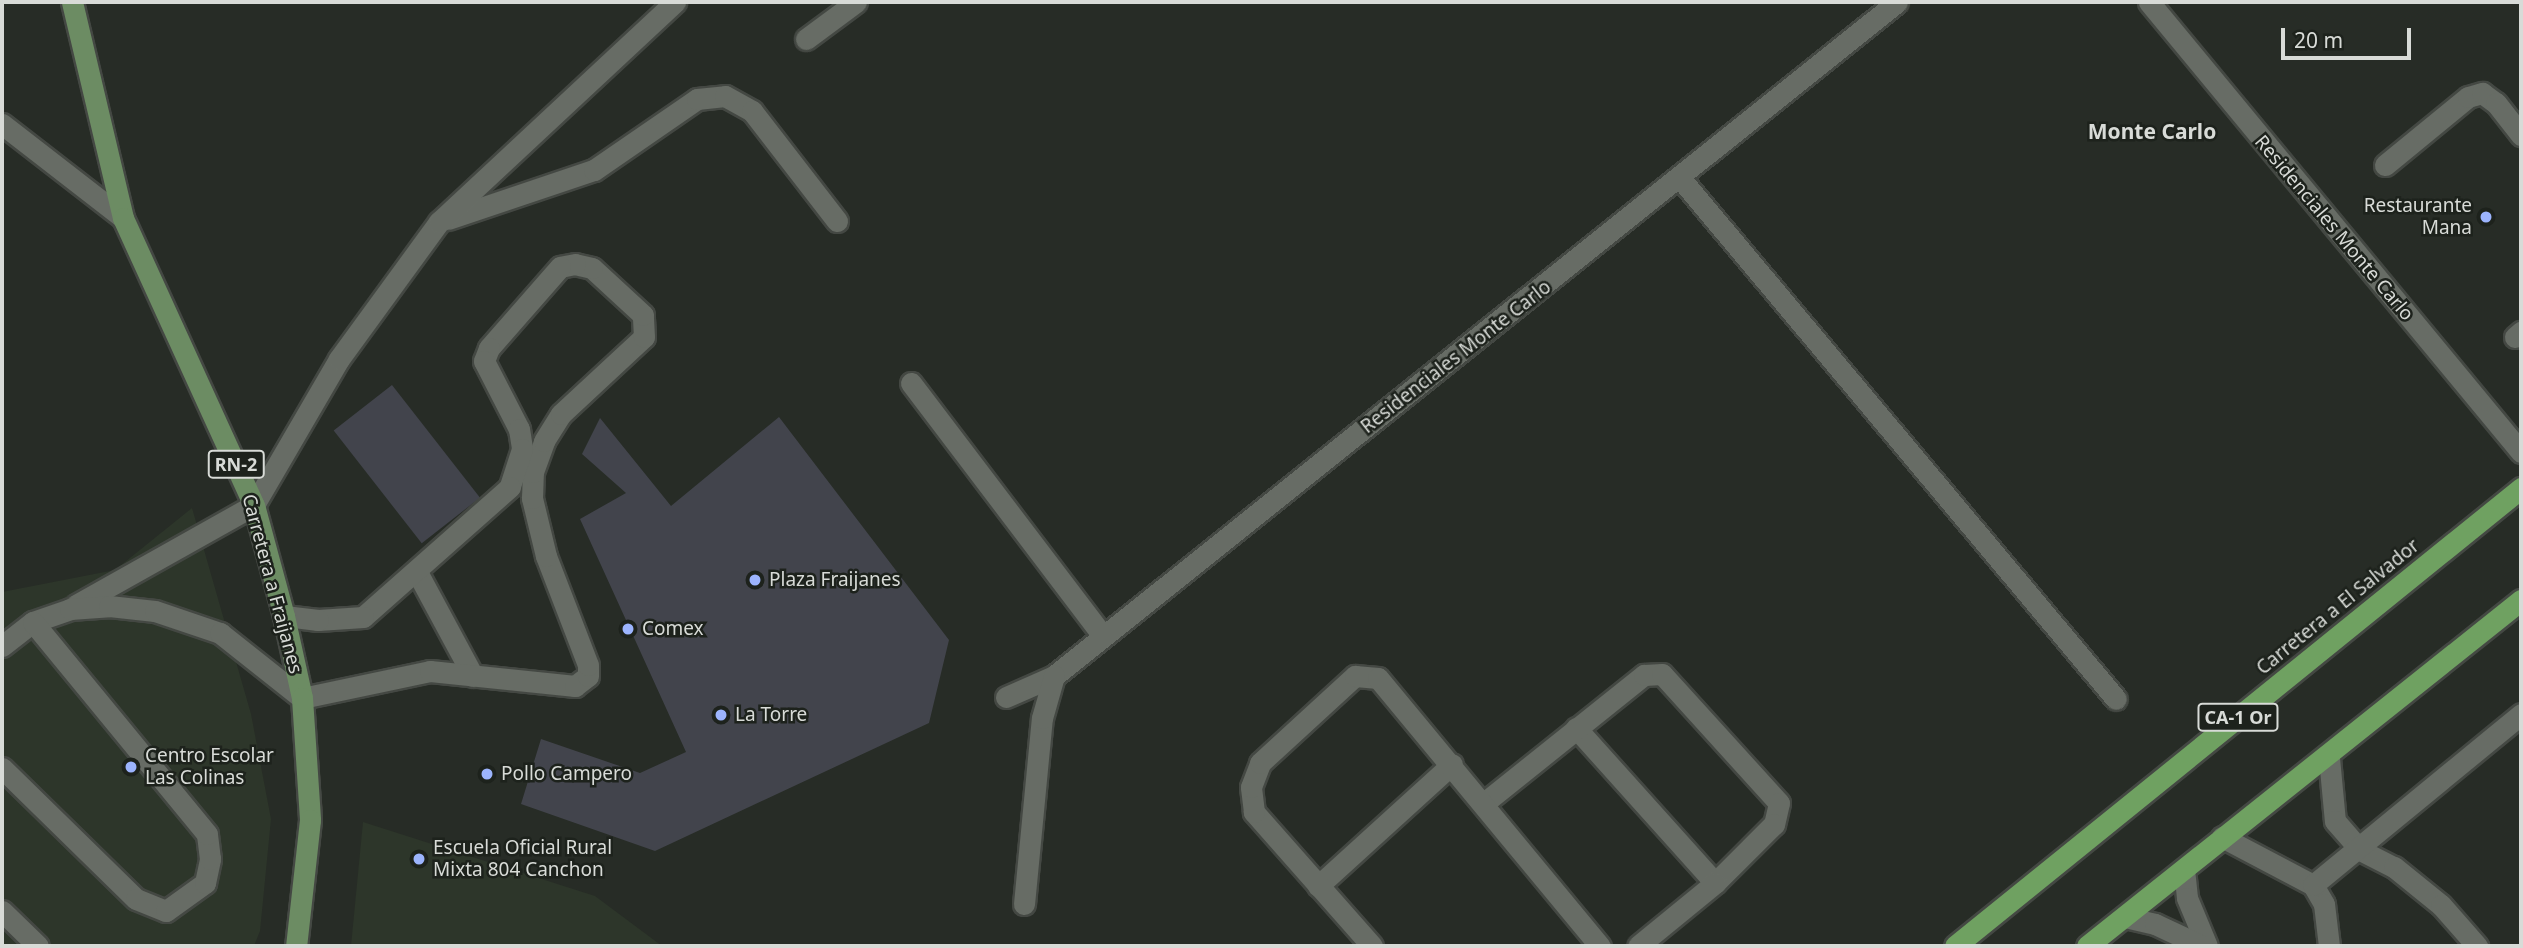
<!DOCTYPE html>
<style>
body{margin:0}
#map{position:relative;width:2523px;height:948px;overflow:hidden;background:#272c26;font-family:"Noto Sans",sans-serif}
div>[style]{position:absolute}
.built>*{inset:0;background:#2d362a}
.building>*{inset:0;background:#42444c;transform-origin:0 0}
.roads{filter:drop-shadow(2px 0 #444843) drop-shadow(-2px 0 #444843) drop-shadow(0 2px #444843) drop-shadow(0 -2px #444843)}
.minor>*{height:21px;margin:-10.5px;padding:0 10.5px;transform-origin:10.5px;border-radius:10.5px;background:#676c65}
.major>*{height:21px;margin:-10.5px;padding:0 10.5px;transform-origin:10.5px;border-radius:10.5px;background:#6c8c63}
.highway>*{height:21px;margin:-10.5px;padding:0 10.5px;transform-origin:10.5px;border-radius:10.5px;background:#6fa161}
.dots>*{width:19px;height:19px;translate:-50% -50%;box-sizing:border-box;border:4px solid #1d221c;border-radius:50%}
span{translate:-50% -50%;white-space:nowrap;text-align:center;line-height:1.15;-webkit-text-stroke:5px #1d221c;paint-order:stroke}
.shield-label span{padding:2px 5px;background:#1d221c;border:2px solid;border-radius:5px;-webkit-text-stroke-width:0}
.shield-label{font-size:18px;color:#d8dbd7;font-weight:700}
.poi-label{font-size:19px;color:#d8dbd7}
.right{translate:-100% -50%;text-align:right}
.left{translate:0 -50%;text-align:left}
.street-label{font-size:19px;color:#d8dbd7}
.neighbourhood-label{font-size:21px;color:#d8dbd7;font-weight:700}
.frame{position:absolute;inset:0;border:4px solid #d8dbd7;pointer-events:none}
.scale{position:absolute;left:2281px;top:28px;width:130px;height:32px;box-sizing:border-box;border:4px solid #d8dbd7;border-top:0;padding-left:9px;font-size:21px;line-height:24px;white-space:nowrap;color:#d8dbd7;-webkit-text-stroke:5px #1d221c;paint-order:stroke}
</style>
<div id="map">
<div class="built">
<div style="clip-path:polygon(192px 508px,251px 714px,271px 819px,260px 931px,254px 946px,2px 946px,2px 592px,115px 570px)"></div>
<div style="clip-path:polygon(363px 822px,595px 896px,662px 946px,351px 946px)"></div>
</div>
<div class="building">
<div style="left:392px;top:385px;width:143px;height:74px;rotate:52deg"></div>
<div style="clip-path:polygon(779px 417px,949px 640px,929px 723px,655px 851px,521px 804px,541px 739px,640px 773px,686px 752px,580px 519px,626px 493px,582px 454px,600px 418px,671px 506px)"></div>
</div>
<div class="roads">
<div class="minor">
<div style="left:2149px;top:2px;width:584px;rotate:50.42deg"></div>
<div style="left:806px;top:39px;width:62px;rotate:-36.5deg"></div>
<div style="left:2px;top:124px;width:153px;rotate:37.8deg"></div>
<div style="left:2385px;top:165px;width:107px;rotate:-39.3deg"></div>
<div style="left:2468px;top:97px;width:15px;rotate:-16deg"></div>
<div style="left:2482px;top:93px;width:17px;rotate:36deg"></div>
<div style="left:2496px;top:103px;width:41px;rotate:52deg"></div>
<div style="left:1680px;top:178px;width:679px;rotate:50.08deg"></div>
<div style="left:448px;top:219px;width:154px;rotate:-18.6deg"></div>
<div style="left:594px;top:170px;width:125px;rotate:-34.6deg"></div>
<div style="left:697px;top:99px;width:28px;rotate:-6deg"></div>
<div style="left:725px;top:96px;width:31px;rotate:29deg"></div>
<div style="left:752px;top:111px;width:139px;rotate:52.3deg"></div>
<div style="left:2515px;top:337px;width:8px;rotate:-40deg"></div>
<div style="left:911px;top:383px;width:318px;rotate:52.8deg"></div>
<div style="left:417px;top:572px;width:118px;rotate:61.7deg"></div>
<div style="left:76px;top:605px;width:204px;rotate:-29.3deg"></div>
<div style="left:254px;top:505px;width:169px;rotate:-59.8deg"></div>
<div style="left:339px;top:359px;width:170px;rotate:-53.9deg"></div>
<div style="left:439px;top:222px;width:323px;rotate:-43deg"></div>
<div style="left:2px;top:646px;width:39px;rotate:-38deg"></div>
<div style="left:33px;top:622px;width:39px;rotate:-19deg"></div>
<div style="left:70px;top:609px;width:39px;rotate:-4deg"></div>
<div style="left:109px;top:606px;width:46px;rotate:6.2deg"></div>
<div style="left:155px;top:611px;width:69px;rotate:18.7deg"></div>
<div style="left:220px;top:633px;width:105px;rotate:38.4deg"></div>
<div style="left:302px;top:698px;width:131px;rotate:-11.9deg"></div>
<div style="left:430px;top:671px;width:146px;rotate:5.9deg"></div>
<div style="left:575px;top:686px;width:16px;rotate:-38deg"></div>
<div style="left:588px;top:676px;width:11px;rotate:-90deg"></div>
<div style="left:588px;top:665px;width:117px;rotate:-111.1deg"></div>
<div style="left:546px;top:556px;width:60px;rotate:-103.6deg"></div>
<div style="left:532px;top:498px;width:26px;rotate:-88deg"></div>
<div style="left:533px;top:472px;width:33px;rotate:-70deg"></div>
<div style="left:544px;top:441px;width:32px;rotate:-58deg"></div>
<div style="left:561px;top:414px;width:113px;rotate:-42.9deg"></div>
<div style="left:644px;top:337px;width:22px;rotate:-93deg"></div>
<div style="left:643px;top:315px;width:69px;rotate:-137.3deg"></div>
<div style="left:592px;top:268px;width:17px;rotate:-167deg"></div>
<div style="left:575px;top:264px;width:15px;rotate:169deg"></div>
<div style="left:560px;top:267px;width:108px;rotate:131.2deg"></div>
<div style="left:489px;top:348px;width:14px;rotate:111deg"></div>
<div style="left:484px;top:361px;width:76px;rotate:62.8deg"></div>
<div style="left:519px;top:429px;width:20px;rotate:81deg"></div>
<div style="left:522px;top:449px;width:40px;rotate:108deg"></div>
<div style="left:510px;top:487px;width:196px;rotate:138.5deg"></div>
<div style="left:363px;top:617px;width:45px;rotate:176.2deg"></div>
<div style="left:318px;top:620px;width:34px;rotate:-173deg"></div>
<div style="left:1006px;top:697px;width:52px;rotate:-23.6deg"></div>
<div style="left:1054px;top:676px;width:1079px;rotate:-38.64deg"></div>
<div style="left:1576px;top:728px;width:208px;rotate:48.1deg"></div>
<div style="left:2329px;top:758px;width:63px;rotate:84.6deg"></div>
<div style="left:2335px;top:821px;width:38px;rotate:49deg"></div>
<div style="left:2360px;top:850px;width:38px;rotate:27deg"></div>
<div style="left:2394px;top:867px;width:60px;rotate:39deg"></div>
<div style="left:2441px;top:905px;width:55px;rotate:48.7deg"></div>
<div style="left:2px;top:768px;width:187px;rotate:44.4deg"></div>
<div style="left:136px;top:899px;width:32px;rotate:22deg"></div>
<div style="left:166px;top:911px;width:48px;rotate:-35.7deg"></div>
<div style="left:205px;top:883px;width:25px;rotate:-78deg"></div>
<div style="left:210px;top:859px;width:25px;rotate:-97deg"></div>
<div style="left:207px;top:834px;width:274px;rotate:-129.4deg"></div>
<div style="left:1484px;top:803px;width:205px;rotate:-38.7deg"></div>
<div style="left:1644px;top:675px;width:18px;rotate:-3deg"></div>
<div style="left:1662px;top:674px;width:174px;rotate:47.8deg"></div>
<div style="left:1779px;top:803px;width:22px;rotate:103deg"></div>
<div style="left:1774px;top:824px;width:83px;rotate:135deg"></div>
<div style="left:1715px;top:883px;width:99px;rotate:140.7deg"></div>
<div style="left:2222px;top:837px;width:103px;rotate:27.8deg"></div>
<div style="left:2313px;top:885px;width:22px;rotate:60deg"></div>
<div style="left:2324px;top:904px;width:42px;rotate:83.2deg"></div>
<div style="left:2184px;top:869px;width:29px;rotate:84deg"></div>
<div style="left:2187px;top:898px;width:52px;rotate:67.4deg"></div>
<div style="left:2313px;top:885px;width:269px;rotate:-39.4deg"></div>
<div style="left:1318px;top:886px;width:181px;rotate:-42.3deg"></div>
<div style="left:1024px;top:904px;width:187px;rotate:-84.5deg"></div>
<div style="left:1042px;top:718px;width:44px;rotate:-74.1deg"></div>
<div style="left:2px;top:911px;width:50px;rotate:44.2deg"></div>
<div style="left:2125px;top:917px;width:31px;rotate:13deg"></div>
<div style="left:2155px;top:924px;width:52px;rotate:25.1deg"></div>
<div style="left:1372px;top:946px;width:179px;rotate:-131.4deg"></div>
<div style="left:1254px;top:812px;width:25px;rotate:-97deg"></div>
<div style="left:1251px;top:787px;width:26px;rotate:-69deg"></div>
<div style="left:1260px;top:763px;width:129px;rotate:-42.5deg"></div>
<div style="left:1355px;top:676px;width:23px;rotate:5deg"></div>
<div style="left:1378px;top:678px;width:348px;rotate:50.4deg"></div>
</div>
<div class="major">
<div style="left:72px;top:2px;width:222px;rotate:76.7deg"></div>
<div style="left:123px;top:218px;width:315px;rotate:65.5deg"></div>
<div style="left:254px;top:505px;width:115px;rotate:74.9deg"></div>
<div style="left:284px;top:616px;width:84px;rotate:77.6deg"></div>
<div style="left:302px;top:698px;width:122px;rotate:86.2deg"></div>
<div style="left:310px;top:820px;width:127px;rotate:96.3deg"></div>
</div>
<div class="highway">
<div style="left:1955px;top:946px;width:728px;rotate:-38.98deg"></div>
<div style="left:2087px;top:946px;width:555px;rotate:-38.56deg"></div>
</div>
</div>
<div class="dots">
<div style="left:2486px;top:217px;background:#9cb4fd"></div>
<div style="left:755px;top:580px;background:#9cb4fd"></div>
<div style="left:628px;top:629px;background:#9cb4fd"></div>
<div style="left:721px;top:715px;background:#9cb4fd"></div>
<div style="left:131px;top:767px;background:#9cb4fd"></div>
<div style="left:487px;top:774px;background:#9cb4fd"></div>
<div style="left:419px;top:859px;background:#9cb4fd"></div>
</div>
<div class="shield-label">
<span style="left:236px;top:464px">RN-2</span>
<span style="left:2238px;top:717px">CA-1 Or</span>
</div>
<div class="poi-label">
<span class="right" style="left:2472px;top:217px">Restaurante<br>Mana</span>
<span class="left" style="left:769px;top:580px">Plaza Fraijanes</span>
<span class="left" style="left:642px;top:629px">Comex</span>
<span class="left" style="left:735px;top:715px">La Torre</span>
<span class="left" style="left:145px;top:767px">Centro Escolar<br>Las Colinas</span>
<span class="left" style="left:501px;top:774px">Pollo Campero</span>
<span class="left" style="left:433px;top:859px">Escuela Oficial Rural<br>Mixta 804 Canchon</span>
</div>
<div class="street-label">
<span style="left:2334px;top:228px;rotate:50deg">Residenciales Monte Carlo</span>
<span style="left:1456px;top:357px;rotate:-38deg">Residenciales Monte Carlo</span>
<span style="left:272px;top:584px;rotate:75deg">Carretera a Fraijanes</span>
<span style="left:2338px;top:607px;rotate:-39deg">Carretera a El Salvador</span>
</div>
<div class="neighbourhood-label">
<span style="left:2152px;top:131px">Monte Carlo</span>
</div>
<div class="frame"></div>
<div class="scale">20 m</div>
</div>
